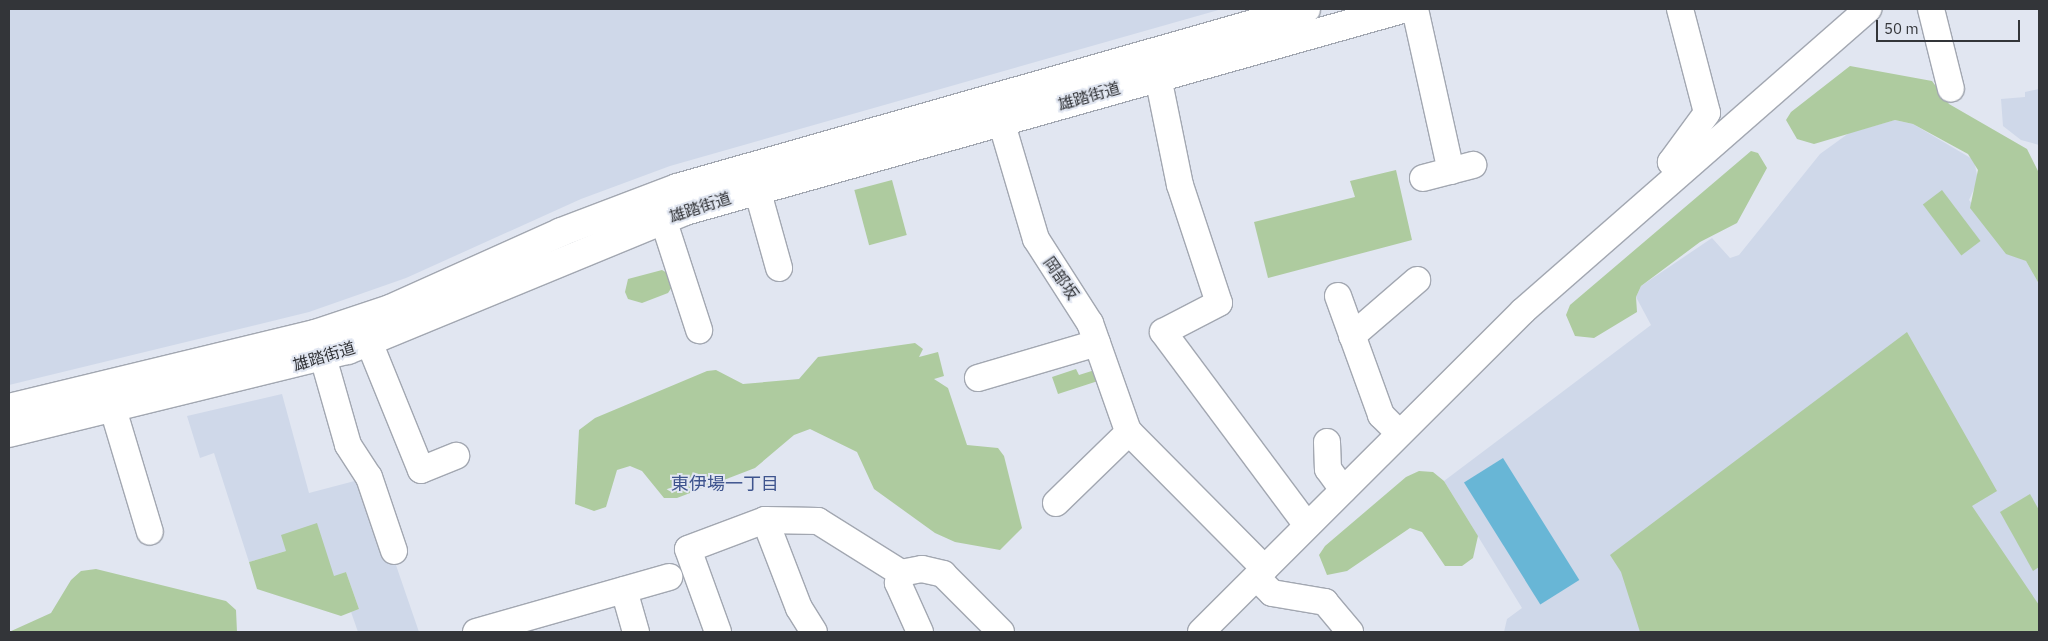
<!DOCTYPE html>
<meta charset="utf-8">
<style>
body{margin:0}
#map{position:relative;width:2048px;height:641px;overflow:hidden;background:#e1e6f1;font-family:"IBM Plex Sans","Noto Sans JP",sans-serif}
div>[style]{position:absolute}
.built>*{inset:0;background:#cfd8e9}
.green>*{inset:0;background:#aecb9f;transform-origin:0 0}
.water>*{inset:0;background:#68b6d6;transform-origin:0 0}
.roads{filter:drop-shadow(1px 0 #a2a7b1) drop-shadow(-1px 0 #a2a7b1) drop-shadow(0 1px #a2a7b1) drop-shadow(0 -1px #a2a7b1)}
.minor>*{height:26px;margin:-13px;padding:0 13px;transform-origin:13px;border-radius:13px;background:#fff}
.major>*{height:28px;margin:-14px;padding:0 14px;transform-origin:14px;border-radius:14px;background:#fff}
span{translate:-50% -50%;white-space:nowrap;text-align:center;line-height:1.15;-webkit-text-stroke:4px #e1e6f1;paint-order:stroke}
.street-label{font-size:16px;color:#333539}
.neighbourhood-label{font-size:18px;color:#3e548e}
.frame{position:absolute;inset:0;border:10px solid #333539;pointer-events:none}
.scale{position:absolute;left:1876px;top:20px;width:144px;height:22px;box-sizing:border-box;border:2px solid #333539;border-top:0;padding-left:6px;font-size:15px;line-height:18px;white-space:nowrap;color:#333539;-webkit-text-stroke:4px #e1e6f1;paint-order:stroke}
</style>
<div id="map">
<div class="built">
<div style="clip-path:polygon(9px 9px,1222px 9px,670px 166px,581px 199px,406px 278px,309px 312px,9px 385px)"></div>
<div style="clip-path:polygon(2039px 89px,2039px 145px,2021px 140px,2003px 126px,2001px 99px,2025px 97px,2025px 92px)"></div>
<div style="clip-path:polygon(1895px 120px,1913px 124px,1974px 160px,1978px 180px,1969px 200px,2011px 255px,2026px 261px,2039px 284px,2039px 632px,1504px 632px,1507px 619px,1522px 608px,1444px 481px,1651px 325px,1636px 297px,1641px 286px,1712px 238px,1730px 258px,1739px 255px,1820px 154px,1849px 133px)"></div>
<div style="clip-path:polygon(282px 394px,309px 493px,366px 478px,419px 632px,358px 632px,351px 612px,359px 609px,346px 572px,334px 577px,286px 551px,249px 562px,214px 453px,200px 458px,187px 416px)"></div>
</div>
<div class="green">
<div style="clip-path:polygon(1850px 66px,1932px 81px,1949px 104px,2027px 149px,2039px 173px,2039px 284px,2026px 261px,2006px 254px,1970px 208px,1978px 170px,1968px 154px,1913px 124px,1895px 120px,1814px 144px,1797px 139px,1786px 120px,1791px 112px)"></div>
<div style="clip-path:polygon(1751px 151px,1758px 153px,1767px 168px,1737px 223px,1700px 242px,1641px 286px,1636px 297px,1637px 312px,1594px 338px,1575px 336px,1566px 315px,1570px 305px)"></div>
<div style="clip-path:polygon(1396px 170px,1412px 240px,1268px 278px,1254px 222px,1355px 197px,1350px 181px)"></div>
<div style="left:892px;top:180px;width:57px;height:39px;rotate:75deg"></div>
<div style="left:1942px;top:190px;width:64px;height:24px;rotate:53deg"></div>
<div style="clip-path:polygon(662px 270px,669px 274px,672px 287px,668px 293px,642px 303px,628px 299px,625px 292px,628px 279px)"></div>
<div style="clip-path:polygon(1907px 332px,1997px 491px,1972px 506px,2039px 605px,2039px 632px,1640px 632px,1621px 572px,1610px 555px)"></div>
<div style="clip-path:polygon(915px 343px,923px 349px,919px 357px,938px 352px,944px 376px,934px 379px,948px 388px,967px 445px,998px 448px,1004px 456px,1022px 528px,1000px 550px,955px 542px,935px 533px,874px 489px,857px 452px,810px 429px,794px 435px,755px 468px,677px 498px,664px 498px,642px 471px,630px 466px,617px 470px,606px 507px,594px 511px,575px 504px,579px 430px,595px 418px,707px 371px,716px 370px,743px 384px,799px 379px,818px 357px)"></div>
<div style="clip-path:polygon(1076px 369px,1079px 375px,1098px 369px,1101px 380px,1058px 394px,1052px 377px)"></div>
<div style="clip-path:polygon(1419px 471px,1433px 472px,1444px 481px,1478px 536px,1473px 558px,1462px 566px,1445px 566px,1422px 532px,1410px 528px,1347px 571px,1327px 575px,1319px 555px,1325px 546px,1406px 477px)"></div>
<div style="clip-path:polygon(2030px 494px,2039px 510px,2039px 567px,2033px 571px,2000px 512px)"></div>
<div style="clip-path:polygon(317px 523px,334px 576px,346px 572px,359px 609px,341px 616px,257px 589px,249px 562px,286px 551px,281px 535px)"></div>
<div style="clip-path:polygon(96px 569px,226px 601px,236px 610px,237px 632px,9px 632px,51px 613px,71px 580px,81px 571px)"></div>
</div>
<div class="water">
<div style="left:1503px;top:458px;width:144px;height:46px;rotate:58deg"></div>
</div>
<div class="roads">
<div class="minor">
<div style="left:1415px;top:9px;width:166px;rotate:77.5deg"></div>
<div style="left:1680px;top:9px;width:107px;rotate:75.4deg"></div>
<div style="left:1707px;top:113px;width:61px;rotate:126.3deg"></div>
<div style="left:1671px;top:162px;width:14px;rotate:51deg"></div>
<div style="left:1931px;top:9px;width:82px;rotate:76deg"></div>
<div style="left:1158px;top:77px;width:110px;rotate:78.5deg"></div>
<div style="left:1180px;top:185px;width:124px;rotate:71.7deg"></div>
<div style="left:1219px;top:303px;width:63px;rotate:152.6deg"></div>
<div style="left:1163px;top:332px;width:241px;rotate:53.3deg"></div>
<div style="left:1001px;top:121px;width:123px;rotate:73.5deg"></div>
<div style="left:1036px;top:239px;width:100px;rotate:57.3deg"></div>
<div style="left:1090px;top:323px;width:114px;rotate:70.6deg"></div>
<div style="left:1128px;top:431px;width:194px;rotate:45.2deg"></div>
<div style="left:1423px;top:178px;width:52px;rotate:-14.6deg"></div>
<div style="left:757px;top:189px;width:82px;rotate:74.4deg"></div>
<div style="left:663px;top:219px;width:117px;rotate:72deg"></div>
<div style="left:1338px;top:296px;width:127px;rotate:70.1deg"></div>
<div style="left:1381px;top:415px;width:25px;rotate:45deg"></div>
<div style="left:1352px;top:336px;width:86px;rotate:-40.7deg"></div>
<div style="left:369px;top:342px;width:138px;rotate:67.9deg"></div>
<div style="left:421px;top:470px;width:38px;rotate:-22deg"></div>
<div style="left:323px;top:357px;width:91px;rotate:74.1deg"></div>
<div style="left:348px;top:445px;width:38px;rotate:57deg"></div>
<div style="left:369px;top:477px;width:78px;rotate:71.3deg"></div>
<div style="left:978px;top:378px;width:124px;rotate:-16.4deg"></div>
<div style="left:113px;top:409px;width:128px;rotate:73.3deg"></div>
<div style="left:1327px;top:442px;width:27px;rotate:88deg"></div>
<div style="left:1328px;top:469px;width:26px;rotate:54deg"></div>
<div style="left:1056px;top:503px;width:102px;rotate:-44.2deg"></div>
<div style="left:765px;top:520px;width:94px;rotate:68.9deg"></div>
<div style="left:799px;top:608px;width:28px;rotate:58deg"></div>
<div style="left:1257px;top:578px;width:21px;rotate:45deg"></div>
<div style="left:1272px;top:593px;width:54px;rotate:9.6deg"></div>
<div style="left:1325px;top:602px;width:39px;rotate:50deg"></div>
<div style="left:624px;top:590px;width:44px;rotate:74.1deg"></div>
<div style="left:476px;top:632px;width:201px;rotate:-15.9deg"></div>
<div style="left:718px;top:632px;width:88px;rotate:-109.9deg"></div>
<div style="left:688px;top:549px;width:82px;rotate:-20.6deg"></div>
<div style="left:765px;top:520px;width:53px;rotate:1.1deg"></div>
<div style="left:818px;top:521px;width:98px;rotate:32.1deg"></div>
<div style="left:920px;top:632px;width:54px;rotate:-114.2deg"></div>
<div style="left:898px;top:583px;width:10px;rotate:-73deg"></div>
<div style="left:901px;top:573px;width:21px;rotate:-11deg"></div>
<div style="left:922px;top:569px;width:22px;rotate:13deg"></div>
<div style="left:943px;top:574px;width:82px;rotate:45deg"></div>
<div style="left:1201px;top:632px;width:455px;rotate:-44.9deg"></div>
<div style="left:1523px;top:311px;width:459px;rotate:-41.2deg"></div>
</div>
<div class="major">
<div style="left:9px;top:408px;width:315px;rotate:-13.6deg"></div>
<div style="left:315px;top:334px;width:79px;rotate:-18.4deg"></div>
<div style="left:390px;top:309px;width:188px;rotate:-24.2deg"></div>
<div style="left:561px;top:232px;width:124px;rotate:-20.8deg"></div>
<div style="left:677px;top:188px;width:654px;rotate:-15.89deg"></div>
<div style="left:9px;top:433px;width:349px;rotate:-13.8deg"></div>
<div style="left:348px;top:350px;width:365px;rotate:-22.4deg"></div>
<div style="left:685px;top:211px;width:745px;rotate:-15.73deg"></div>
</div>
</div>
<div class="street-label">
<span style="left:1089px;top:96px;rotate:-16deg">雄踏街道</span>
<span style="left:700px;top:207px;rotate:-18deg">雄踏街道</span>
<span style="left:1061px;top:278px;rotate:55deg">岡部坂</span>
<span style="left:324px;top:356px;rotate:-17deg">雄踏街道</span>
</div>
<div class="neighbourhood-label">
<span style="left:725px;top:484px">東伊場一丁目</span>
</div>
<div class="frame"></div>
<div class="scale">50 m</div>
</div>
